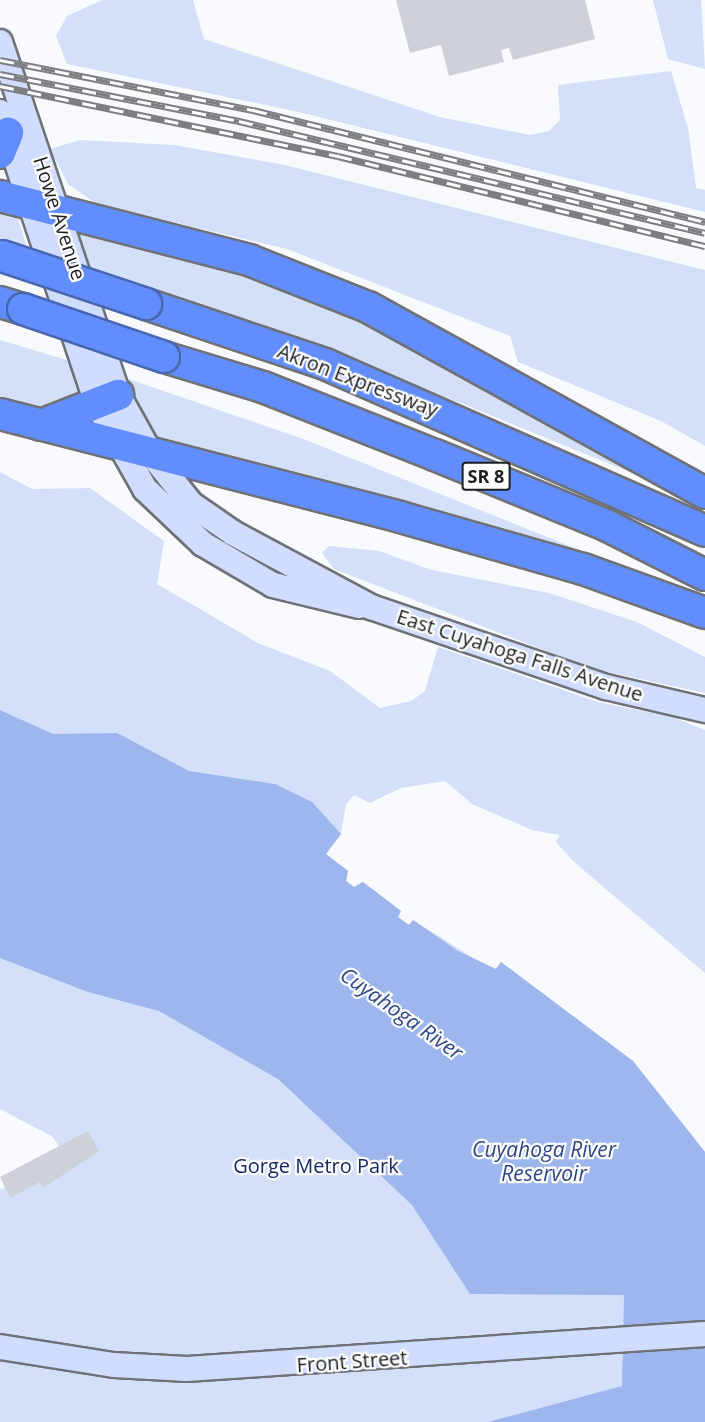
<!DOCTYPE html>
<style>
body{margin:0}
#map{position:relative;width:705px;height:1422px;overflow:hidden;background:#f8fafe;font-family:"Open Sans",sans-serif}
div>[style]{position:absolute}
.green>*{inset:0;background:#d4e0f9}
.water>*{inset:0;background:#9db6ed}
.building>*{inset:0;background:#ced1d7}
.roads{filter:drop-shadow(2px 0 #6f7177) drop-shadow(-2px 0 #6f7177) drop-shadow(0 2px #6f7177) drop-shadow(0 -2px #6f7177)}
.secondary>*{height:24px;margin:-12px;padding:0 12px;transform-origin:12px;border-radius:12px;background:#d0ddff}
.highway>*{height:30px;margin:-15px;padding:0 15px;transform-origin:15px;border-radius:15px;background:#618dfe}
.rail>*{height:7px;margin-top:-3.5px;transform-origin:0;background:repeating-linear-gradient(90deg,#fff 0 14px,#7d7e82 0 28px);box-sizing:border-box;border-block:2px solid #7d7e82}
.bridges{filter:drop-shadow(2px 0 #4966b0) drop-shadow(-2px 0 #4966b0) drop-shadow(0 2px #4966b0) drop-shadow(0 -2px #4966b0)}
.highway-bridge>*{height:30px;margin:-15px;padding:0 15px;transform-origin:15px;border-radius:15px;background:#618dfe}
span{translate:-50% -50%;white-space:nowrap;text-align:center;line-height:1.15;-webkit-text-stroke:4.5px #fff;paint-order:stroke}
.shield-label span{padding:2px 4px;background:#fff;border:2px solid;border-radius:4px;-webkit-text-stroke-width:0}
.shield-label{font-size:18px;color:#1c1d20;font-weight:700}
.street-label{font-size:20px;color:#1c1d20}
.park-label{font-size:20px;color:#142967}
.water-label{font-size:21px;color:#2d4688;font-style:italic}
</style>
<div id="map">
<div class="green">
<div style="clip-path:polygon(102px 0,193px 0,204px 39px,440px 117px,530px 135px,549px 131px,560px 120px,558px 85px,671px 71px,688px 128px,696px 188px,705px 190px,705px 212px,290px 110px,67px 64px,56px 36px,67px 16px)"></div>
<div style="clip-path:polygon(653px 0,701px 0,705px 69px,668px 59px)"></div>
<div style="clip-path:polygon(80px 140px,174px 145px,285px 165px,705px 270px,705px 446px,661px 421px,518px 362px,510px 336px,287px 249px,97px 204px,68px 184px,50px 149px)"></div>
<div style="clip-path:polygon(0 210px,17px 215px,28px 251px,0 244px)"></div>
<div style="clip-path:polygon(90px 230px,184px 252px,346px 308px,642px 466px,637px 475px,458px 402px,87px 268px,75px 233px)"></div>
<div style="clip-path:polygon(0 340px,70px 361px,83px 401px,42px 413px,0 403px)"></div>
<div style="clip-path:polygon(120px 376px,306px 440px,587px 553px,585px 560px,156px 442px)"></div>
<div style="clip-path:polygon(0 472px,32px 489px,90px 488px,164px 541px,157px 584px,258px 643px,330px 671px,380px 708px,411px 701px,425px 691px,438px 647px,598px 702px,673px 717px,705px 730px,705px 973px,574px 862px,556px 842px,559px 835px,532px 830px,472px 804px,445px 781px,401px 788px,370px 803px,354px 795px,346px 804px,341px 834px,326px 854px,348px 871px,346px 881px,354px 887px,363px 882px,401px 911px,398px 917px,409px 925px,413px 920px,483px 964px,496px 969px,501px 962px,633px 1061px,705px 1152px,705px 1422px,0 1422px,0 1189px,13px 1186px,60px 1148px,53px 1137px,0 1109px)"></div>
<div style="clip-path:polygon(329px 546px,379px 551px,432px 570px,549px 593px,637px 622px,705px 657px,705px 693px,593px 669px,334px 569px,322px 553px)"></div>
</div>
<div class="water">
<div style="clip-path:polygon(0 710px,53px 734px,117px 733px,189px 771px,275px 784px,312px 802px,341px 834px,326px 854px,348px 871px,346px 881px,354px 887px,363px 882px,401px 911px,398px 917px,409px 925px,413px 920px,458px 951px,496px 969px,501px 962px,633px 1061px,705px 1152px,705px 1422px,488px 1422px,622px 1386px,624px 1295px,470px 1294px,412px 1205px,278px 1079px,159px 1011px,88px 992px,0 958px)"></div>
</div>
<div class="building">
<div style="clip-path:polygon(396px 0,585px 0,595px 39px,513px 60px,509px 48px,501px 50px,504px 62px,449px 76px,441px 45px,410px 53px)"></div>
<div style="clip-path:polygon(88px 1131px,99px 1151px,43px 1188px,40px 1182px,10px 1198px,0 1177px)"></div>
</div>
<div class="roads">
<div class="secondary">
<div style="left:0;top:42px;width:372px;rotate:71.5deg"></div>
<div style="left:118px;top:395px;width:64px;rotate:61deg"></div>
<div style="left:149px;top:451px;width:68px;rotate:51.6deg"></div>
<div style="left:191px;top:504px;width:51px;rotate:34.6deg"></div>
<div style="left:233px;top:533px;width:157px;rotate:28.2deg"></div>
<div style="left:371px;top:607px;width:248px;rotate:18.8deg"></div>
<div style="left:606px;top:687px;width:102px;rotate:13.1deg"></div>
<div style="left:0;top:112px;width:308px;rotate:71.6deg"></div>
<div style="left:97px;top:404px;width:98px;rotate:60.5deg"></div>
<div style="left:145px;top:489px;width:80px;rotate:43.5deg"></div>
<div style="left:203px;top:544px;width:81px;rotate:30.4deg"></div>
<div style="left:273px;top:585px;width:89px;rotate:13.7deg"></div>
<div style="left:0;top:1347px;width:115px;rotate:9deg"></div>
<div style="left:114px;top:1365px;width:73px;rotate:3.1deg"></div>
<div style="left:187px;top:1369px;width:519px;rotate:-3.87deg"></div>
</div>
<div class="highway">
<div style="left:0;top:153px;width:22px;rotate:-68deg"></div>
<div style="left:0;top:196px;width:257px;rotate:14.4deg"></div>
<div style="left:249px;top:260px;width:128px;rotate:21.6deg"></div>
<div style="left:368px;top:307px;width:385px;rotate:28.9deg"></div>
<div style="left:0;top:302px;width:24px;rotate:17deg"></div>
<div style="left:146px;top:304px;width:189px;rotate:18.5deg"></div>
<div style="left:325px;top:364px;width:415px;rotate:23.7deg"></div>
<div style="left:164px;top:357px;width:103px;rotate:16.9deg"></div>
<div style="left:263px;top:387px;width:185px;rotate:21.6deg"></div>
<div style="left:435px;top:455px;width:185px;rotate:22.3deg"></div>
<div style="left:606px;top:525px;width:111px;rotate:26.8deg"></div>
<div style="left:0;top:414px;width:413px;rotate:14.4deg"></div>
<div style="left:400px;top:517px;width:190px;rotate:15.9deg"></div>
<div style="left:583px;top:569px;width:130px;rotate:19.8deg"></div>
<div style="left:41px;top:425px;width:83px;rotate:-21.3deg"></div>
</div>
</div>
<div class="rail">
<div style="left:0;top:60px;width:258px;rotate:11.2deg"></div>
<div style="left:253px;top:110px;width:466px;rotate:13.9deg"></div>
<div style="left:0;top:74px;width:244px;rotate:11.1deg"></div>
<div style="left:239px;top:121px;width:479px;rotate:13.5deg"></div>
<div style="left:0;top:86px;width:345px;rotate:11.7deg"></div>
<div style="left:338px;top:156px;width:378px;rotate:13.8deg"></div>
</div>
<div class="bridges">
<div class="highway-bridge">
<div style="left:2px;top:256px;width:152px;rotate:18.4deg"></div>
<div style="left:23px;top:309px;width:149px;rotate:18.8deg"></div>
</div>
</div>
<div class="shield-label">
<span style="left:486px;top:476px">SR 8</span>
</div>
<div class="street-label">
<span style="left:60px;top:218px;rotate:72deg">Howe Avenue</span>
<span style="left:358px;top:380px;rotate:21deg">Akron Expressway</span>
<span style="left:520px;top:655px;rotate:18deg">East Cuyahoga Falls Avenue</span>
<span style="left:352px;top:1361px;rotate:-4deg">Front Street</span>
</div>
<div class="park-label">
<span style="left:316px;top:1165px">Gorge Metro Park</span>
</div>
<div class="water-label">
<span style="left:402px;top:1013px;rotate:35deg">Cuyahoga River</span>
<span style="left:544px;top:1161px">Cuyahoga River<br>Reservoir</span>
</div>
</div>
